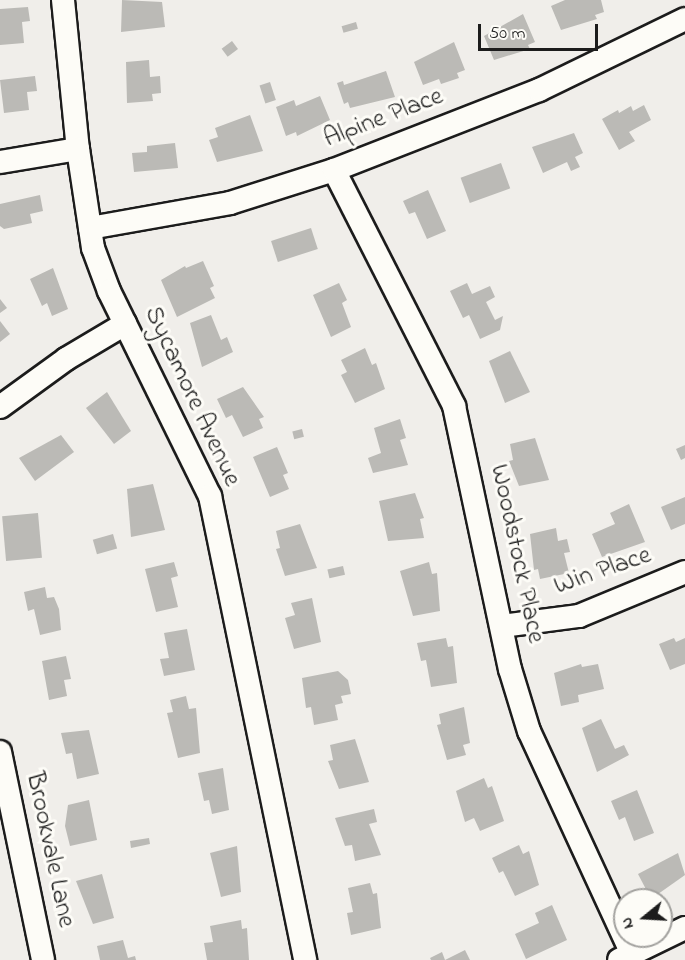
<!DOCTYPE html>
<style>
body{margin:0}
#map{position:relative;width:685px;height:960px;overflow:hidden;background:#f0eeea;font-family:"Indie Flower",sans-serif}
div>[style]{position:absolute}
.building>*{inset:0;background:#bbbab6;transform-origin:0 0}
.roads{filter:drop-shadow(2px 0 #1c1c1c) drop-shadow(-2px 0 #1c1c1c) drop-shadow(0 2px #1c1c1c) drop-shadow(0 -2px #1c1c1c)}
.minor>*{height:22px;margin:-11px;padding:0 11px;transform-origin:11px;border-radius:11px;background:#fdfcf7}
span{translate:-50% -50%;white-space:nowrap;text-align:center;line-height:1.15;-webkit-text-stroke:6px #fdfcf7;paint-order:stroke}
.street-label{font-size:26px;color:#1c1c1c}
.north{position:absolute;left:613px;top:888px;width:60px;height:60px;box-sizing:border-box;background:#fdfcf7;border:2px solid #a3a29f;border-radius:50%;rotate:252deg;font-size:16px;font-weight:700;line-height:24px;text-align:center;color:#1c1c1c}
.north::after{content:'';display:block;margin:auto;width:21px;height:27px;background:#1c1c1c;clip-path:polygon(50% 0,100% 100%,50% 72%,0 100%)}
.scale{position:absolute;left:478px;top:24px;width:120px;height:27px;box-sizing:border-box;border:3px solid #1c1c1c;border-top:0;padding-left:8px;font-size:18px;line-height:21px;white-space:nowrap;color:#1c1c1c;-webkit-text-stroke:4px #fdfcf7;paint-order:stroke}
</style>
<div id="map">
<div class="building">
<div style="clip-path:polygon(122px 0,162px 2px,165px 27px,121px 32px)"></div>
<div style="clip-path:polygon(565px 0,601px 0,604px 12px,595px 15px,597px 19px,561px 30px,551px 6px)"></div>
<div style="clip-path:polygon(28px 7px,30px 21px,22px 22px,24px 43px,0 45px,0 9px)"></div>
<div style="clip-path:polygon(523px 14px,535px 42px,528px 45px,530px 49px,494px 60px,484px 36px)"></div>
<div style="left:356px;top:22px;width:7px;height:15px;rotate:74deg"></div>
<div style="left:232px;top:41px;width:10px;height:13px;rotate:53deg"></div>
<div style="clip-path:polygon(454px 42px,465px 70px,457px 73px,459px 78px,441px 84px,439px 79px,423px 85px,414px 62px)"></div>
<div style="clip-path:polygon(149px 60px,150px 77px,160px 76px,161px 93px,152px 94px,153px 101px,127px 103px,126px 62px)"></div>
<div style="clip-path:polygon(386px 71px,395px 97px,350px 108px,348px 102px,344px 104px,337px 83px,343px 81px,344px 85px)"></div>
<div style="clip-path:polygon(35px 76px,37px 91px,27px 92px,29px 110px,4px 113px,0 80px)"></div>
<div style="left:270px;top:82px;width:19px;height:11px;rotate:72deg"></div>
<div style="clip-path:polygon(320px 96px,330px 120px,297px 136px,296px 132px,286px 136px,276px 107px,294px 100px,296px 106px)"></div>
<div style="clip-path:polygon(644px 105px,651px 120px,629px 132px,635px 141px,619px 150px,602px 119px,618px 110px,619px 113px,631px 106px,633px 111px)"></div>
<div style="clip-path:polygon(250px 115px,263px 151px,217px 162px,209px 140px,218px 137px,215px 128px)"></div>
<div style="clip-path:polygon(574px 133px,583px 153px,575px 157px,580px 167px,571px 171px,567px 162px,543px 173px,532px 147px)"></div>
<div style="clip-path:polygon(175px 143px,178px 168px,134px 172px,132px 153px,147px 152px,147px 146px)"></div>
<div style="left:501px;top:163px;width:27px;height:43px;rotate:70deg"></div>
<div style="clip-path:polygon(428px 190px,446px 231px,427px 239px,415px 212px,409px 214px,403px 201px)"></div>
<div style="clip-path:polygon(40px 195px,43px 211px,30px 214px,32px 223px,4px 229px,0 226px,0 204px)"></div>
<div style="left:311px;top:228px;width:22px;height:42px;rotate:72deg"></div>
<div style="clip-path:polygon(203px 261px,214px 286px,210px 288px,215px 298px,177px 317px,161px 280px,185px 266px,186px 268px)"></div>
<div style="clip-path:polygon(53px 268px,68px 309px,52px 316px,47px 303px,42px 306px,30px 279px)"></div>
<div style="clip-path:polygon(339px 283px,347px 300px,342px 303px,351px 327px,331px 337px,313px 295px)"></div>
<div style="clip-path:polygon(467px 283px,472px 294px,490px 286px,495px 297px,486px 302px,495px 320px,503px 316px,500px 330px,480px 339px,469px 315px,463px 318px,450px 291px)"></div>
<div style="clip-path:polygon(0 299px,7px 308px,0 313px)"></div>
<div style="clip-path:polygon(211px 315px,221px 340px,227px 337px,233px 352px,202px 367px,190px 323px)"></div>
<div style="clip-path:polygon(0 321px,10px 334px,0 342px)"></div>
<div style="clip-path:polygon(365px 348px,372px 365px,376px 363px,385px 389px,355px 403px,341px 375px,347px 372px,341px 360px)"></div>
<div style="clip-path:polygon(510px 351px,530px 392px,505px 403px,489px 361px)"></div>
<div style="clip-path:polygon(243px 387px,264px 417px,259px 419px,263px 428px,243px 437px,232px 415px,226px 418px,217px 399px)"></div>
<div style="clip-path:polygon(107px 392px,131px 431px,114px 444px,86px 408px)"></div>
<div style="clip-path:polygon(400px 419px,406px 438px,400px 440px,408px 465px,373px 473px,368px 458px,381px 453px,374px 428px)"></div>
<div style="left:302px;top:429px;width:8px;height:10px;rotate:76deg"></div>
<div style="clip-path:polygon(61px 435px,74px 452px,35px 481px,19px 458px)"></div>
<div style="clip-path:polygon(535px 438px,549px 480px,519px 486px,509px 461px,513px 460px,510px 444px)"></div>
<div style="clip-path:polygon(685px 445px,685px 458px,681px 460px,676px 449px)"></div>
<div style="clip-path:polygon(277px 447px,288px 473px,283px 475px,289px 489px,270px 497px,253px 457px)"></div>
<div style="clip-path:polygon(153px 484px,165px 530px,131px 537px,127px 489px)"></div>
<div style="clip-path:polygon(415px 493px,424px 518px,420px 519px,424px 538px,388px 541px,379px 501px)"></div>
<div style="clip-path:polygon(685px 497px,685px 524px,671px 530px,661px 507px)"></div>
<div style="clip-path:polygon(629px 504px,645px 542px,602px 557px,592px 534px,615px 524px,610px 513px)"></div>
<div style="left:38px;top:513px;width:45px;height:36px;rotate:85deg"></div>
<div style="clip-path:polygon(300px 524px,317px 568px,285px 576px,276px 549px,280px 548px,276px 531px)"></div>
<div style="clip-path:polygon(556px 528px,558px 541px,567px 539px,570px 552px,564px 553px,569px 573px,540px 579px,538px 569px,534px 570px,530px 534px)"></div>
<div style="left:113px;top:534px;width:15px;height:21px;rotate:74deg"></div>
<div style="clip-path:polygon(174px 562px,178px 576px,171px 578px,178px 607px,156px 612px,145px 569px)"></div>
<div style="clip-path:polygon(429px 562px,432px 574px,437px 573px,440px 611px,413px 616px,400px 571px)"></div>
<div style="left:343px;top:566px;width:9px;height:16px;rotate:77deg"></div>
<div style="clip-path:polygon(45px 587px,47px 598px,54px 597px,59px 609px,61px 630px,40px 635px,34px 609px,28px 611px,24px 592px)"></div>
<div style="clip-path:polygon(312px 598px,321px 642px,294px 649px,285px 618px,295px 615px,291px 603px)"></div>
<div style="clip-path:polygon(187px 629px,195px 670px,164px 676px,160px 659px,169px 658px,164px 633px)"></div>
<div style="clip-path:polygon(446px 638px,448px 647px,453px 646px,457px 683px,431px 687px,426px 660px,421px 661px,417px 643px)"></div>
<div style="clip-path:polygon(674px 638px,676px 642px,685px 638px,685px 664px,670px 670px,659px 644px)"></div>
<div style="clip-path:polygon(66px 656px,71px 679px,64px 680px,67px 696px,49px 700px,42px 661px)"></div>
<div style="clip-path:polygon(581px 664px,582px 667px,598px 664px,604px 689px,578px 695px,579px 702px,561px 706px,554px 673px)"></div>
<div style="clip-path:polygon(338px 671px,348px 680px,351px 694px,341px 696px,343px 703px,335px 705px,338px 720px,314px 725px,311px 707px,306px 708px,302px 678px)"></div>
<div style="clip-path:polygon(186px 696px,189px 709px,196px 708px,200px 753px,178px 758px,167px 713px,173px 712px,170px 700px)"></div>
<div style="clip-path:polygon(464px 707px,470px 743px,463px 745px,466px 755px,447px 760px,437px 725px,441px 724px,439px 714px)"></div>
<div style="clip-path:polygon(601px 719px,615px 749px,624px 745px,629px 755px,597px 772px,582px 728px)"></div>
<div style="clip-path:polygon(89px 730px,99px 774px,77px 779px,72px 753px,66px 754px,61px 733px)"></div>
<div style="clip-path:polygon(355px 739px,369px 782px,339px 789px,328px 761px,333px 760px,330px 745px)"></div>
<div style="clip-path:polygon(223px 768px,229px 810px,212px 814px,209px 800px,204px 801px,198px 773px)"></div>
<div style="clip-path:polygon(484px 778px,488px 788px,492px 786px,504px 821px,480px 831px,474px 818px,465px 822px,456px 791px)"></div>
<div style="clip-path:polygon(637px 790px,654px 833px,634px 841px,625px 817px,619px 820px,611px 801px)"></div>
<div style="clip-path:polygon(89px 800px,97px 840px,70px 846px,65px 826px,68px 805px)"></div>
<div style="clip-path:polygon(374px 809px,377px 822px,369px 824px,381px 855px,355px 861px,352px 845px,345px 846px,335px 818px)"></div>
<div style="clip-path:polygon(149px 838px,150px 844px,131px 848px,130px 841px)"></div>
<div style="clip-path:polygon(519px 845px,523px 854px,529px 851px,539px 885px,515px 896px,503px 871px,499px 873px,492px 858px)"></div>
<div style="clip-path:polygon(237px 846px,241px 892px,221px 897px,210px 853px)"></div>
<div style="clip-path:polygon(678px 853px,685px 875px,651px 899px,638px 874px)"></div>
<div style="clip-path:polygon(102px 874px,114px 918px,93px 924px,76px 881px)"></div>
<div style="clip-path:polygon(370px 883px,373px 894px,377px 893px,381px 928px,351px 935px,347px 913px,353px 912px,348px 888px)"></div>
<div style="clip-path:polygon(552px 905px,567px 940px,526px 959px,515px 934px,539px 923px,535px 913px)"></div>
<div style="clip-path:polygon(241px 920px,242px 929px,247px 928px,249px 960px,207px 960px,204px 943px,213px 942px,210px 926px)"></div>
<div style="clip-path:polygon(123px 940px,128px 958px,135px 956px,136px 960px,100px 960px,97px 946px)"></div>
<div style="clip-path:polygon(465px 950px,470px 960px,431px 960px,430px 958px,442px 952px,445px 960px)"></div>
</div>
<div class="roads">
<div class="minor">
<div style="left:63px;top:0;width:150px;rotate:84.3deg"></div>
<div style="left:78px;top:149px;width:100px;rotate:81.4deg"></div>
<div style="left:93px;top:248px;width:46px;rotate:69.6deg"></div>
<div style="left:109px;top:291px;width:229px;rotate:63.8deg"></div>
<div style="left:210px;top:496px;width:474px;rotate:78.4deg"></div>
<div style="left:0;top:162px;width:79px;rotate:-9.5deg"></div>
<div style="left:334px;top:170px;width:265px;rotate:63deg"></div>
<div style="left:454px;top:406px;width:269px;rotate:78deg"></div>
<div style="left:510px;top:669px;width:65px;rotate:73deg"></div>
<div style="left:529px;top:731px;width:246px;rotate:65.2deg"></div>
<div style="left:90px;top:228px;width:142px;rotate:-10.1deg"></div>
<div style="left:230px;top:203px;width:109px;rotate:-17.6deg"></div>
<div style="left:334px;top:170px;width:220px;rotate:-21.3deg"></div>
<div style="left:539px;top:90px;width:162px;rotate:-25.9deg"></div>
<div style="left:0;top:407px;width:82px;rotate:-36deg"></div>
<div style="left:66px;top:359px;width:69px;rotate:-30.7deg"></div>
<div style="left:502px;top:626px;width:78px;rotate:-7.4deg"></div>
<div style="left:579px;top:616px;width:115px;rotate:-22.5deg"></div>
<div style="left:0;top:752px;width:212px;rotate:78.3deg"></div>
<div style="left:619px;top:960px;width:73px;rotate:-25.9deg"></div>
</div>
</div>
<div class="street-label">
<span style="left:384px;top:119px;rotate:-21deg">Alpine Place</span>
<span style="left:191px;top:397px;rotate:65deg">Sycamore Avenue</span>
<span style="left:516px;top:554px;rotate:78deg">Woodstock Place</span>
<span style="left:603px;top:572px;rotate:-19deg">Win Place</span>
<span style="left:49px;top:850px;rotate:78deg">Brookvale Lane</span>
</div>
<div class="north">N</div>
<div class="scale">50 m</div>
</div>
